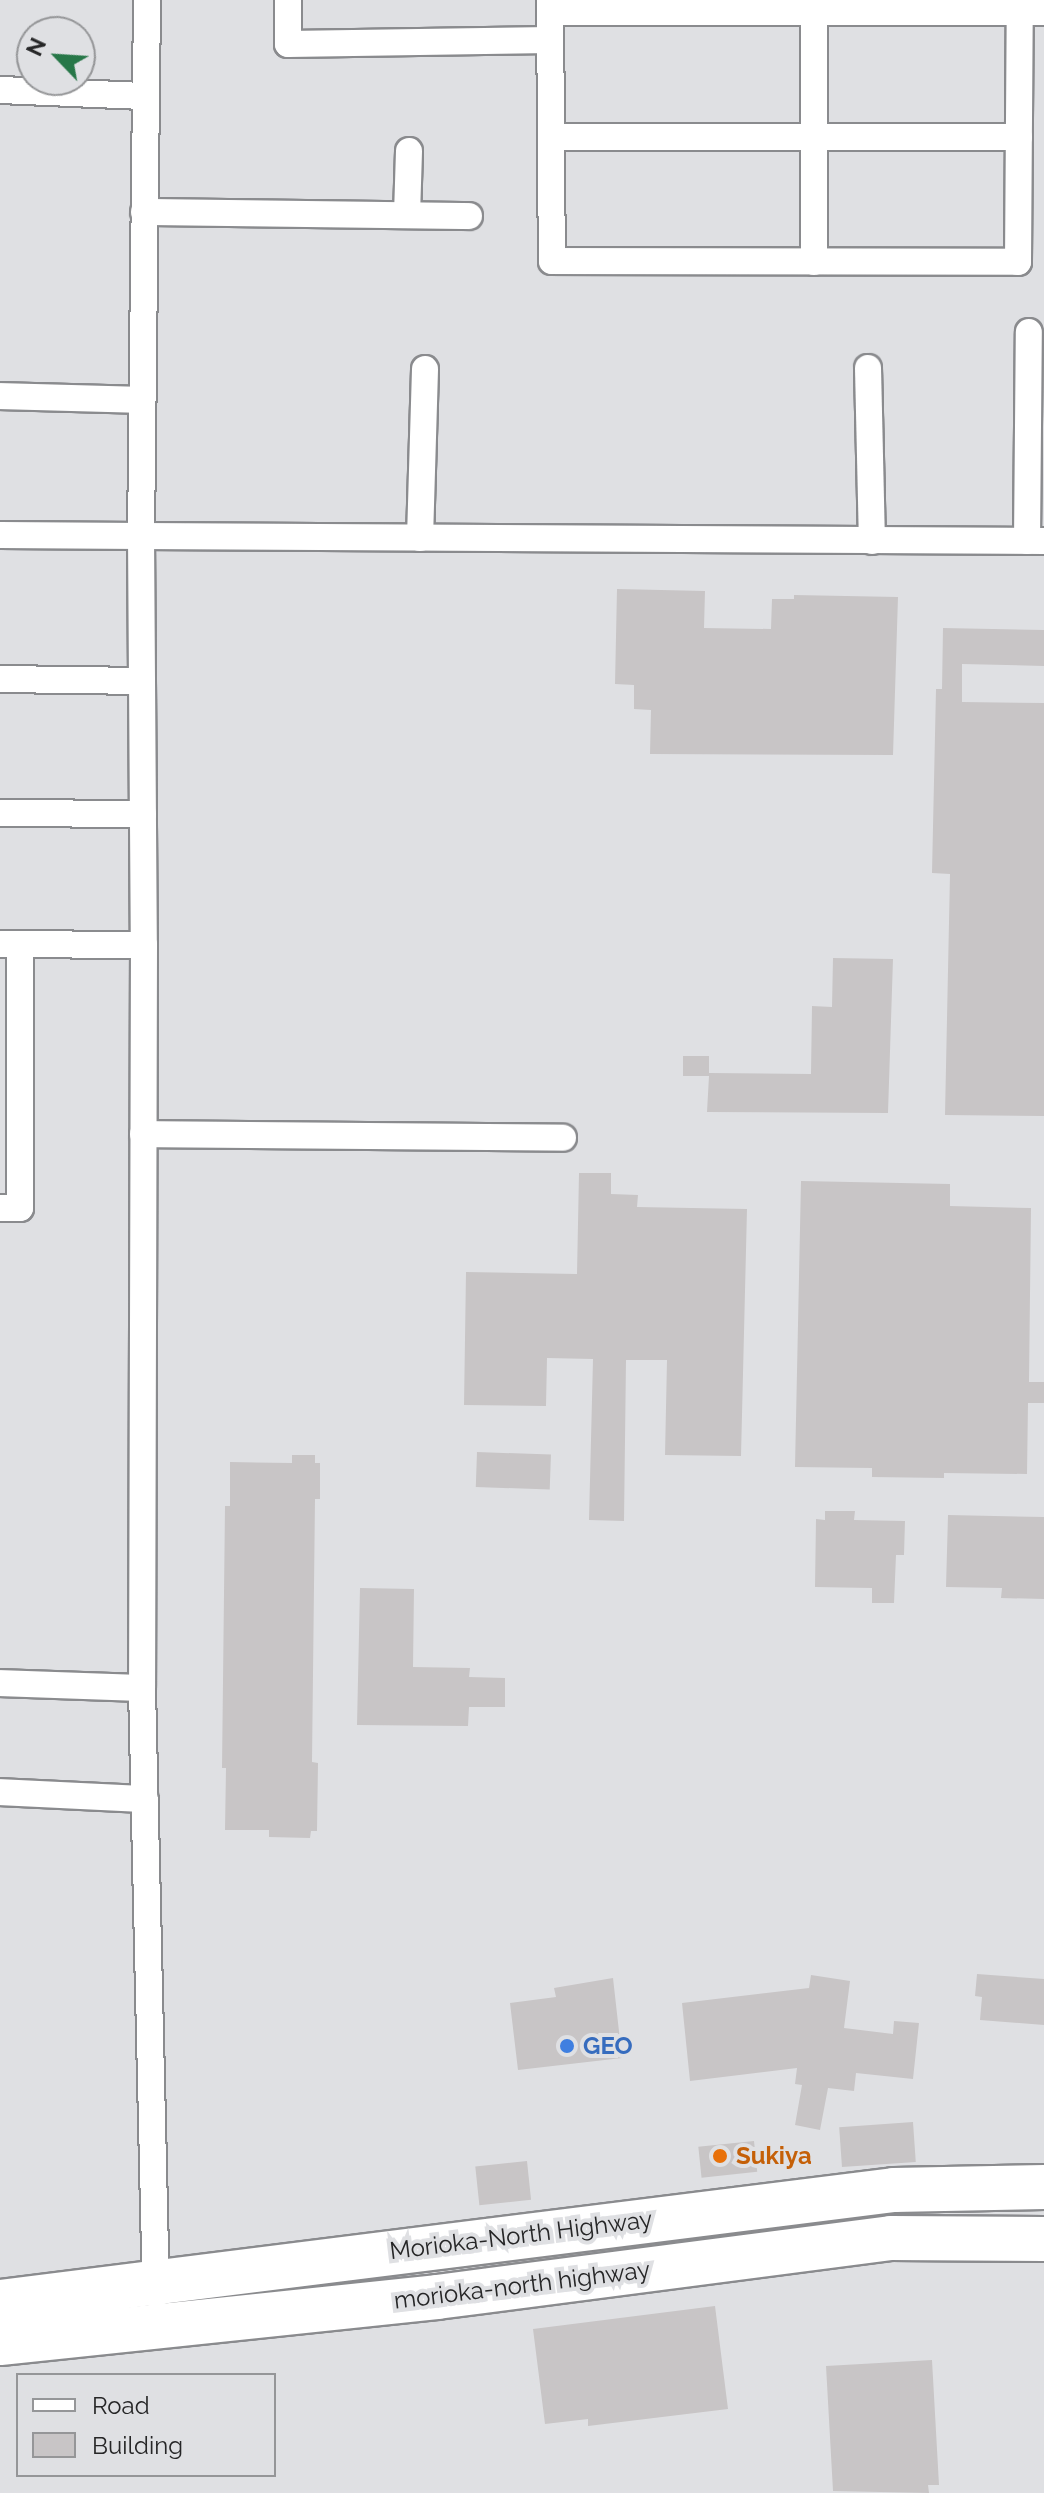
<!DOCTYPE html>
<style>
body{margin:0}
#map{position:relative;width:1044px;height:2493px;overflow:hidden;background:#dfe0e3;font-family:Raleway,sans-serif}
div>[style]{position:absolute}
.building>*{inset:0;background:#c8c5c6;transform-origin:0 0}
.roads{filter:drop-shadow(2px 0 #8a8b8e) drop-shadow(-2px 0 #8a8b8e) drop-shadow(0 2px #8a8b8e) drop-shadow(0 -2px #8a8b8e)}
.street>*{height:26px;margin:-13px;padding:0 13px;transform-origin:13px;border-radius:13px;background:#fff}
.highway>*{height:44px;margin:-22px;padding:0 22px;transform-origin:22px;border-radius:22px;background:#fff}
.dots>*{width:22px;height:22px;translate:-50% -50%;box-sizing:border-box;border:4px solid #dfe0e3;border-radius:50%}
span{translate:-50% -50%;white-space:nowrap;text-align:center;line-height:1.15;-webkit-text-stroke:8px #dfe0e3;paint-order:stroke}
.shop-label{font-size:24px;color:#366cbe;font-weight:700}
.left{translate:0 -50%;text-align:left}
.food-label{font-size:24px;color:#c56008;font-weight:700}
.street-label{font-size:24px;color:#262627}
.legend{position:absolute;left:16px;top:2373px;width:260px;height:104px;box-sizing:border-box;background:#dfe0e3;border:2px solid #959698;margin:0;padding:10px 14px;list-style:none;font-size:24px;color:#262627}
.legend li{display:flex;align-items:center;gap:16px;height:40px}
.legend b{width:40px;border:2px solid #959698}
.north{position:absolute;left:16px;top:16px;width:80px;height:80px;box-sizing:border-box;background:#dfe0e3;border:2px solid #959698;border-radius:50%;rotate:295deg;font-size:22px;font-weight:700;line-height:32px;text-align:center;color:#262627}
.north::after{content:'';display:block;margin:auto;width:28px;height:36px;background:#277748;clip-path:polygon(50% 0,100% 100%,50% 72%,0 100%)}
</style>
<div id="map">
<div class="building">
<div style="clip-path:polygon(617px 589px,705px 591px,704px 628px,771px 629px,772px 599px,794px 599px,794px 595px,898px 597px,893px 755px,650px 754px,651px 710px,634px 709px,634px 685px,615px 684px)"></div>
<div style="clip-path:polygon(943px 628px,1044px 630px,1044px 666px,962px 664px,962px 702px,1044px 703px,1044px 1116px,945px 1115px,950px 874px,932px 873px,936px 689px,942px 689px)"></div>
<div style="clip-path:polygon(833px 958px,893px 959px,888px 1113px,707px 1112px,709px 1076px,683px 1076px,683px 1056px,709px 1056px,709px 1073px,811px 1074px,812px 1006px,832px 1007px)"></div>
<div style="clip-path:polygon(579px 1173px,611px 1173px,611px 1194px,638px 1195px,637px 1207px,747px 1209px,741px 1456px,665px 1455px,667px 1360px,626px 1360px,624px 1521px,589px 1520px,593px 1359px,547px 1358px,546px 1406px,464px 1405px,466px 1272px,577px 1274px)"></div>
<div style="clip-path:polygon(801px 1181px,950px 1184px,950px 1206px,1031px 1208px,1029px 1382px,1044px 1382px,1044px 1403px,1028px 1403px,1027px 1474px,944px 1473px,944px 1478px,872px 1477px,872px 1468px,795px 1467px)"></div>
<div style="left:477px;top:1452px;width:74px;height:35px;rotate:2deg"></div>
<div style="clip-path:polygon(292px 1455px,315px 1455px,315px 1463px,320px 1463px,320px 1499px,315px 1499px,312px 1762px,318px 1763px,317px 1831px,311px 1831px,310px 1838px,269px 1837px,269px 1830px,225px 1830px,226px 1768px,222px 1768px,225px 1506px,230px 1506px,230px 1462px,292px 1463px)"></div>
<div style="clip-path:polygon(825px 1511px,855px 1511px,854px 1520px,905px 1521px,904px 1555px,896px 1555px,894px 1603px,872px 1603px,872px 1588px,815px 1587px,816px 1519px,825px 1520px)"></div>
<div style="clip-path:polygon(948px 1515px,1044px 1517px,1044px 1599px,1001px 1598px,1002px 1588px,946px 1587px)"></div>
<div style="clip-path:polygon(360px 1588px,414px 1589px,413px 1667px,470px 1668px,469px 1677px,505px 1678px,505px 1707px,469px 1707px,468px 1726px,357px 1725px)"></div>
<div style="clip-path:polygon(977px 1974px,1044px 1979px,1044px 2025px,980px 2020px,982px 1997px,975px 1996px)"></div>
<div style="clip-path:polygon(811px 1975px,850px 1981px,844px 2028px,893px 2034px,894px 2021px,919px 2023px,913px 2079px,856px 2073px,854px 2091px,828px 2088px,820px 2130px,795px 2125px,802px 2085px,795px 2084px,797px 2068px,690px 2081px,682px 2003px,809px 1988px)"></div>
<div style="clip-path:polygon(613px 1978px,622px 2058px,518px 2070px,510px 2003px,556px 1997px,554px 1988px)"></div>
<div style="left:913px;top:2122px;width:40px;height:74px;rotate:86deg"></div>
<div style="left:754px;top:2141px;width:31px;height:56px;rotate:84deg"></div>
<div style="left:527px;top:2161px;width:39px;height:52px;rotate:84deg"></div>
<div style="clip-path:polygon(715px 2306px,728px 2409px,588px 2426px,588px 2419px,545px 2424px,533px 2329px)"></div>
<div style="clip-path:polygon(932px 2360px,939px 2485px,928px 2485px,929px 2493px,833px 2491px,826px 2366px)"></div>
</div>
<div class="roads">
<div class="street">
<div style="left:147px;top:0;width:536px;rotate:90.64deg"></div>
<div style="left:141px;top:536px;width:903px;rotate:0.32deg"></div>
<div style="left:288px;top:0;width:44px;rotate:90deg"></div>
<div style="left:288px;top:44px;width:262px;rotate:-0.9deg"></div>
<div style="left:550px;top:0;width:261px;rotate:89.6deg"></div>
<div style="left:552px;top:261px;width:466px;rotate:0.1deg"></div>
<div style="left:1018px;top:262px;width:262px;rotate:-89.6deg"></div>
<div style="left:550px;top:12px;width:494px"></div>
<div style="left:814px;top:12px;width:250px;rotate:90deg"></div>
<div style="left:0;top:90px;width:146px;rotate:2.4deg"></div>
<div style="left:553px;top:137px;width:466px"></div>
<div style="left:144px;top:212px;width:325px;rotate:0.7deg"></div>
<div style="left:407px;top:215px;width:64px;rotate:-88.2deg"></div>
<div style="left:868px;top:368px;width:173px;rotate:88.7deg"></div>
<div style="left:0;top:396px;width:141px;rotate:1.6deg"></div>
<div style="left:0;top:535px;width:141px;rotate:0.4deg"></div>
<div style="left:141px;top:536px;width:409px;rotate:89.6deg"></div>
<div style="left:144px;top:945px;width:743px;rotate:90.15deg"></div>
<div style="left:142px;top:1688px;width:607px;rotate:88.68deg"></div>
<div style="left:420px;top:538px;width:169px;rotate:-88.3deg"></div>
<div style="left:1027px;top:541px;width:209px;rotate:-89.5deg"></div>
<div style="left:0;top:679px;width:142px;rotate:0.8deg"></div>
<div style="left:0;top:813px;width:143px;rotate:0.4deg"></div>
<div style="left:0;top:944px;width:144px;rotate:0.4deg"></div>
<div style="left:143px;top:1134px;width:420px;rotate:0.5deg"></div>
<div style="left:0;top:1208px;width:20px"></div>
<div style="left:20px;top:1208px;width:263px;rotate:-90deg"></div>
<div style="left:0;top:1683px;width:142px;rotate:2deg"></div>
<div style="left:0;top:1792px;width:145px;rotate:2.8deg"></div>
</div>
<div class="highway">
<div style="left:0;top:2302px;width:901px;rotate:-7.14deg"></div>
<div style="left:894px;top:2190px;width:150px;rotate:-1.1deg"></div>
<div style="left:0;top:2343px;width:439px;rotate:-6deg"></div>
<div style="left:437px;top:2297px;width:458px;rotate:-7.4deg"></div>
<div style="left:891px;top:2238px;width:153px;rotate:0.4deg"></div>
</div>
</div>
<div class="dots">
<div style="left:567px;top:2046px;background:#3f7fe0"></div>
<div style="left:720px;top:2156px;background:#e8710a"></div>
</div>
<div class="shop-label">
<span class="left" style="left:583px;top:2046px">GEO</span>
</div>
<div class="food-label">
<span class="left" style="left:736px;top:2156px">Sukiya</span>
</div>
<div class="street-label">
<span style="left:521px;top:2235px;rotate:-7deg">Morioka-North Highway</span>
<span style="left:522px;top:2285px;rotate:-7deg">morioka-north highway</span>
</div>
<ul class="legend">
<li><b style="height:10px;background:#fff"></b>Road</li>
<li><b style="height:22px;background:#c8c5c6"></b>Building</li>
</ul>
<div class="north">N</div>
</div>
